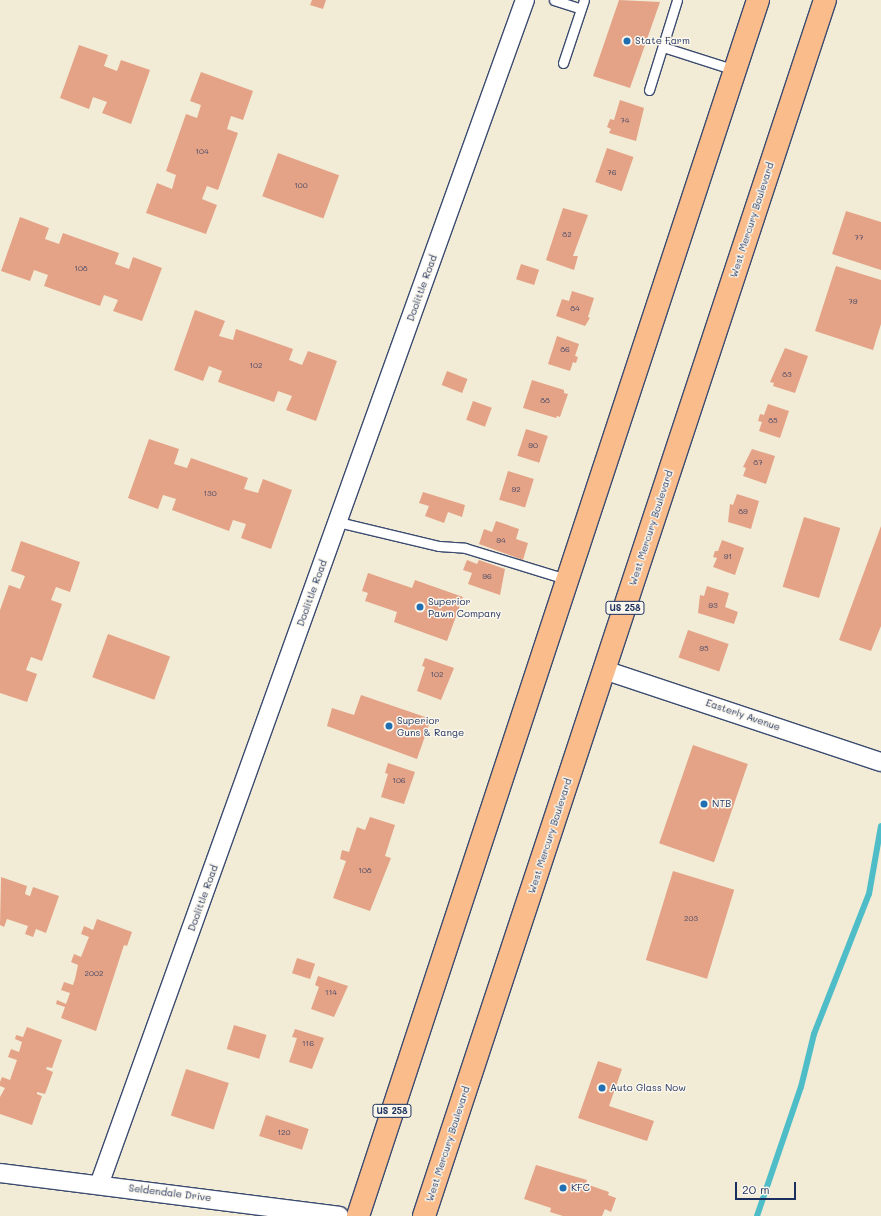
<!DOCTYPE html>
<style>
body{margin:0}
#map{position:relative;width:881px;height:1216px;overflow:hidden;background:#f2ecd6;font-family:Mali,sans-serif}
div>[style]{position:absolute}
.stream>*{height:6px;margin:-3px;padding:0 3px;transform-origin:3px;border-radius:3px;background:#4fbdc7}
.building>*{inset:0;background:#e4a387;transform-origin:0 0}
.roads{filter:drop-shadow(1px 0 #3b4b70) drop-shadow(-1px 0 #3b4b70) drop-shadow(0 1px #3b4b70) drop-shadow(0 -1px #3b4b70)}
.service>*{height:9px;margin:-4.5px;padding:0 4.5px;transform-origin:4.5px;border-radius:4.5px;background:#fff}
.minor>*{height:18px;margin:-9px;padding:0 9px;transform-origin:9px;border-radius:9px;background:#fff}
.primary>*{height:22px;margin:-11px;padding:0 11px;transform-origin:11px;border-radius:11px;background:#f9bc8a}
.dots>*{width:11px;height:11px;translate:-50% -50%;box-sizing:border-box;border:2px solid #fbf7ec;border-radius:50%}
span{translate:-50% -50%;white-space:nowrap;text-align:center;line-height:1.15;-webkit-text-stroke:3px #fbf7ec;paint-order:stroke}
.number-label{font-size:8px;color:#4d4c68}
.number-label span{-webkit-text-stroke-width:0}
.shield-label span{padding:1px 3px;background:#fbf7ec;border:1px solid;border-radius:3px;-webkit-text-stroke-width:0}
.shield-label{font-size:9px;color:#1b2f5e;font-weight:700}
.poi-label{font-size:10px;color:#1b2f5e}
.left{translate:0 -50%;text-align:left}
.street-label{font-size:10px;color:#1b2f5e}
.scale{position:absolute;left:735px;top:1182px;width:61px;height:18px;box-sizing:border-box;border:2px solid #1b2f5e;border-top:0;padding-left:5px;font-size:12px;line-height:14px;white-space:nowrap;color:#1b2f5e;-webkit-text-stroke:3px #fbf7ec;paint-order:stroke}
</style>
<div id="map">
<div class="stream">
<div style="left:757px;top:1216px;width:136px;rotate:-71.2deg"></div>
<div style="left:801px;top:1087px;width:55px;rotate:-76.2deg"></div>
<div style="left:814px;top:1034px;width:150px;rotate:-68.6deg"></div>
<div style="left:869px;top:894px;width:69px;rotate:-80deg"></div>
</div>
<div class="building">
<div style="clip-path:polygon(312px 0,326px 0,323px 9px,310px 5px)"></div>
<div style="clip-path:polygon(619px 0,660px 2px,630px 88px,593px 76px)"></div>
<div style="clip-path:polygon(79px 45px,108px 55px,104px 66px,117px 71px,121px 60px,150px 70px,131px 124px,102px 113px,107px 102px,93px 97px,89px 109px,60px 98px)"></div>
<div style="clip-path:polygon(201px 72px,253px 91px,243px 120px,231px 116px,227px 129px,238px 133px,218px 190px,207px 186px,202px 199px,217px 205px,206px 234px,146px 213px,157px 183px,172px 189px,176px 175px,166px 171px,186px 114px,197px 118px,201px 105px,190px 101px)"></div>
<div style="clip-path:polygon(620px 100px,644px 108px,636px 141px,609px 133px,611px 129px,607px 127px,610px 119px,614px 120px)"></div>
<div style="left:607px;top:148px;width:28px;height:36px;rotate:19deg"></div>
<div style="left:278px;top:153px;width:65px;height:46px;rotate:20deg"></div>
<div style="clip-path:polygon(563px 208px,588px 215px,573px 256px,578px 256px,574px 270px,546px 260px)"></div>
<div style="clip-path:polygon(846px 211px,881px 222px,881px 270px,832px 254px)"></div>
<div style="clip-path:polygon(20px 217px,49px 228px,45px 239px,59px 244px,63px 233px,119px 253px,115px 264px,129px 269px,133px 257px,162px 268px,142px 321px,113px 311px,118px 300px,104px 295px,100px 306px,44px 286px,48px 275px,34px 270px,30px 281px,1px 271px)"></div>
<div style="left:521px;top:264px;width:19px;height:16px;rotate:18deg"></div>
<div style="clip-path:polygon(836px 266px,881px 280px,881px 324px,873px 350px,815px 331px)"></div>
<div style="clip-path:polygon(572px 291px,594px 298px,588px 317px,590px 318px,585px 326px,556px 316px,562px 299px,569px 301px)"></div>
<div style="clip-path:polygon(195px 310px,225px 321px,219px 336px,233px 340px,236px 329px,293px 349px,289px 360px,302px 365px,308px 351px,337px 361px,316px 421px,286px 410px,292px 396px,278px 391px,274px 402px,218px 382px,222px 371px,209px 366px,203px 381px,174px 370px)"></div>
<div style="clip-path:polygon(557px 336px,579px 344px,575px 356px,578px 357px,576px 363px,573px 362px,570px 371px,548px 364px)"></div>
<div style="clip-path:polygon(785px 348px,808px 356px,795px 393px,773px 386px,774px 383px,770px 382px)"></div>
<div style="left:447px;top:371px;width:22px;height:15px;rotate:21deg"></div>
<div style="clip-path:polygon(532px 380px,564px 390px,564px 393px,568px 394px,560px 417px,557px 416px,556px 418px,523px 408px)"></div>
<div style="left:473px;top:401px;width:20px;height:20px;rotate:20deg"></div>
<div style="clip-path:polygon(768px 404px,789px 411px,780px 438px,759px 431px,762px 422px,758px 421px,760px 414px,764px 415px)"></div>
<div style="left:526px;top:429px;width:23px;height:28px;rotate:18deg"></div>
<div style="clip-path:polygon(149px 439px,179px 449px,174px 464px,187px 468px,191px 458px,248px 478px,244px 489px,258px 493px,263px 479px,292px 490px,271px 549px,241px 538px,246px 524px,233px 520px,229px 531px,172px 510px,176px 499px,163px 495px,158px 509px,128px 498px)"></div>
<div style="clip-path:polygon(752px 449px,775px 456px,766px 484px,743px 476px,746px 468px,743px 467px)"></div>
<div style="left:508px;top:471px;width:27px;height:30px;rotate:17deg"></div>
<div style="clip-path:polygon(423px 492px,465px 505px,462px 517px,448px 512px,444px 523px,425px 516px,429px 506px,419px 503px)"></div>
<div style="clip-path:polygon(737px 494px,759px 501px,751px 529px,728px 522px,730px 504px,733px 505px)"></div>
<div style="left:804px;top:517px;width:38px;height:73px;rotate:17deg"></div>
<div style="clip-path:polygon(496px 521px,519px 529px,516px 539px,528px 543px,523px 560px,479px 544px,484px 529px,492px 532px)"></div>
<div style="clip-path:polygon(881px 526px,881px 626px,871px 651px,839px 640px)"></div>
<div style="clip-path:polygon(722px 540px,744px 548px,735px 575px,713px 567px,717px 558px,713px 557px,715px 551px,718px 551px)"></div>
<div style="clip-path:polygon(21px 541px,80px 562px,70px 592px,56px 587px,51px 600px,62px 604px,42px 661px,31px 657px,26px 670px,37px 674px,27px 702px,0 693px,0 610px,9px 585px,20px 589px,25px 576px,11px 571px)"></div>
<div style="clip-path:polygon(467px 560px,477px 564px,479px 560px,505px 569px,500px 595px,468px 584px,472px 573px,463px 570px)"></div>
<div style="clip-path:polygon(368px 573px,412px 588px,415px 580px,463px 597px,447px 641px,394px 622px,397px 612px,365px 601px,368px 593px,362px 591px)"></div>
<div style="clip-path:polygon(707px 586px,729px 593px,725px 607px,738px 612px,734px 624px,698px 613px,700px 595px,704px 596px)"></div>
<div style="left:688px;top:630px;width:43px;height:29px;rotate:19deg"></div>
<div style="left:108px;top:634px;width:66px;height:46px;rotate:20deg"></div>
<div style="clip-path:polygon(425px 658px,454px 668px,441px 700px,417px 691px,425px 667px,422px 666px)"></div>
<div style="clip-path:polygon(361px 695px,431px 719px,417px 759px,327px 726px,332px 708px,354px 715px)"></div>
<div style="left:693px;top:745px;width:58px;height:104px;rotate:19deg"></div>
<div style="clip-path:polygon(388px 763px,415px 772px,404px 804px,381px 797px,388px 774px,385px 773px)"></div>
<div style="clip-path:polygon(370px 817px,395px 825px,385px 856px,391px 858px,370px 911px,333px 898px,346px 861px,340px 859px,342px 850px,349px 852px,357px 827px,365px 830px)"></div>
<div style="left:673px;top:871px;width:64px;height:93px;rotate:17deg"></div>
<div style="clip-path:polygon(1px 877px,27px 886px,25px 894px,27px 895px,30px 896px,33px 887px,59px 896px,46px 933px,36px 929px,33px 937px,25px 934px,28px 926px,7px 919px,4px 927px,0 925px)"></div>
<div style="clip-path:polygon(97px 919px,132px 932px,127px 946px,124px 945px,96px 1031px,61px 1018px,65px 1007px,56px 1004px,57px 1000px,66px 1004px,70px 993px,61px 990px,64px 982px,73px 985px,75px 979px,78px 965px,71px 962px,74px 954px,81px 957px,89px 937px,81px 934px,84px 926px,93px 930px)"></div>
<div style="left:297px;top:958px;width:19px;height:16px;rotate:18deg"></div>
<div style="clip-path:polygon(318px 976px,348px 986px,334px 1017px,311px 1009px,319px 987px,315px 985px)"></div>
<div style="left:234px;top:1025px;width:34px;height:25px;rotate:17deg"></div>
<div style="clip-path:polygon(27px 1027px,62px 1040px,52px 1068px,47px 1067px,46px 1069px,53px 1072px,45px 1094px,37px 1092px,37px 1094px,42px 1096px,32px 1125px,0 1114px,0 1097px,5px 1088px,0 1086px,0 1082px,2px 1077px,10px 1080px,17px 1060px,8px 1057px,11px 1049px,19px 1052px,22px 1042px,15px 1039px,16px 1035px,23px 1037px)"></div>
<div style="clip-path:polygon(295px 1029px,324px 1038px,312px 1069px,289px 1062px,297px 1038px,292px 1037px)"></div>
<div style="clip-path:polygon(598px 1061px,622px 1069px,609px 1106px,654px 1121px,647px 1141px,578px 1118px)"></div>
<div style="left:186px;top:1069px;width:45px;height:49px;rotate:18deg"></div>
<div style="left:266px;top:1115px;width:45px;height:22px;rotate:18deg"></div>
<div style="clip-path:polygon(536px 1165px,587px 1180px,586px 1184px,609px 1192px,608px 1195px,616px 1198px,611px 1212px,605px 1209px,602px 1216px,563px 1216px,550px 1212px,551px 1208px,524px 1199px)"></div>
</div>
<div class="roads">
<div class="service">
<div style="left:554px;top:0;width:28px;rotate:18deg"></div>
<div style="left:663px;top:47px;width:76px;rotate:17.7deg"></div>
<div style="left:563px;top:63px;width:66px;rotate:-71.6deg"></div>
<div style="left:649px;top:90px;width:94px;rotate:-72.7deg"></div>
<div style="left:338px;top:522px;width:104px;rotate:13.4deg"></div>
<div style="left:439px;top:546px;width:26px;rotate:4deg"></div>
<div style="left:465px;top:548px;width:106px;rotate:17.1deg"></div>
</div>
<div class="minor">
<div style="left:604px;top:670px;width:292px;rotate:18.4deg"></div>
<div style="left:0;top:1173px;width:342px;rotate:7.2deg"></div>
<div style="left:99px;top:1185px;width:1259px;rotate:-70.23deg"></div>
</div>
<div class="primary">
<div style="left:358px;top:1216px;width:1280px;rotate:-71.79deg"></div>
<div style="left:424px;top:1216px;width:1280px;rotate:-71.75deg"></div>
</div>
</div>
<div class="dots">
<div style="left:627px;top:41px;background:#1f6fb2"></div>
<div style="left:420px;top:607px;background:#1f6fb2"></div>
<div style="left:389px;top:726px;background:#1f6fb2"></div>
<div style="left:704px;top:804px;background:#1f6fb2"></div>
<div style="left:602px;top:1088px;background:#1f6fb2"></div>
<div style="left:563px;top:1188px;background:#1f6fb2"></div>
</div>
<div class="number-label">
<span style="left:625px;top:121px">74</span>
<span style="left:202px;top:152px">104</span>
<span style="left:612px;top:173px">76</span>
<span style="left:301px;top:186px">100</span>
<span style="left:567px;top:235px">82</span>
<span style="left:859px;top:238px">77</span>
<span style="left:81px;top:269px">108</span>
<span style="left:853px;top:302px">79</span>
<span style="left:575px;top:309px">84</span>
<span style="left:565px;top:350px">86</span>
<span style="left:256px;top:366px">102</span>
<span style="left:787px;top:375px">83</span>
<span style="left:545px;top:401px">88</span>
<span style="left:773px;top:421px">85</span>
<span style="left:533px;top:446px">90</span>
<span style="left:758px;top:463px">87</span>
<span style="left:516px;top:490px">92</span>
<span style="left:210px;top:494px">130</span>
<span style="left:743px;top:512px">89</span>
<span style="left:501px;top:541px">94</span>
<span style="left:728px;top:557px">91</span>
<span style="left:487px;top:577px">96</span>
<span style="left:713px;top:606px">93</span>
<span style="left:704px;top:649px">95</span>
<span style="left:437px;top:675px">102</span>
<span style="left:399px;top:781px">106</span>
<span style="left:365px;top:871px">108</span>
<span style="left:691px;top:919px">203</span>
<span style="left:94px;top:974px">2002</span>
<span style="left:331px;top:993px">114</span>
<span style="left:308px;top:1044px">116</span>
<span style="left:284px;top:1133px">120</span>
</div>
<div class="shield-label">
<span style="left:625px;top:608px">US 258</span>
<span style="left:392px;top:1111px">US 258</span>
</div>
<div class="poi-label">
<span class="left" style="left:635px;top:41px">State Farm</span>
<span class="left" style="left:428px;top:607px">Superior<br>Pawn Company</span>
<span class="left" style="left:397px;top:726px">Superior<br>Guns &amp; Range</span>
<span class="left" style="left:712px;top:804px">NTB</span>
<span class="left" style="left:610px;top:1088px">Auto Glass Now</span>
<span class="left" style="left:571px;top:1188px">KFC</span>
</div>
<div class="street-label">
<span style="left:752px;top:220px;rotate:-72deg">West Mercury Boulevard</span>
<span style="left:422px;top:288px;rotate:-70deg">Doolittle Road</span>
<span style="left:651px;top:528px;rotate:-72deg">West Mercury Boulevard</span>
<span style="left:312px;top:593px;rotate:-70deg">Doolittle Road</span>
<span style="left:743px;top:715px;rotate:19deg">Easterly Avenue</span>
<span style="left:550px;top:836px;rotate:-72deg">West Mercury Boulevard</span>
<span style="left:203px;top:898px;rotate:-70deg">Doolittle Road</span>
<span style="left:448px;top:1144px;rotate:-72deg">West Mercury Boulevard</span>
<span style="left:170px;top:1193px;rotate:7deg">Seldendale Drive</span>
</div>
<div class="scale">20 m</div>
</div>
